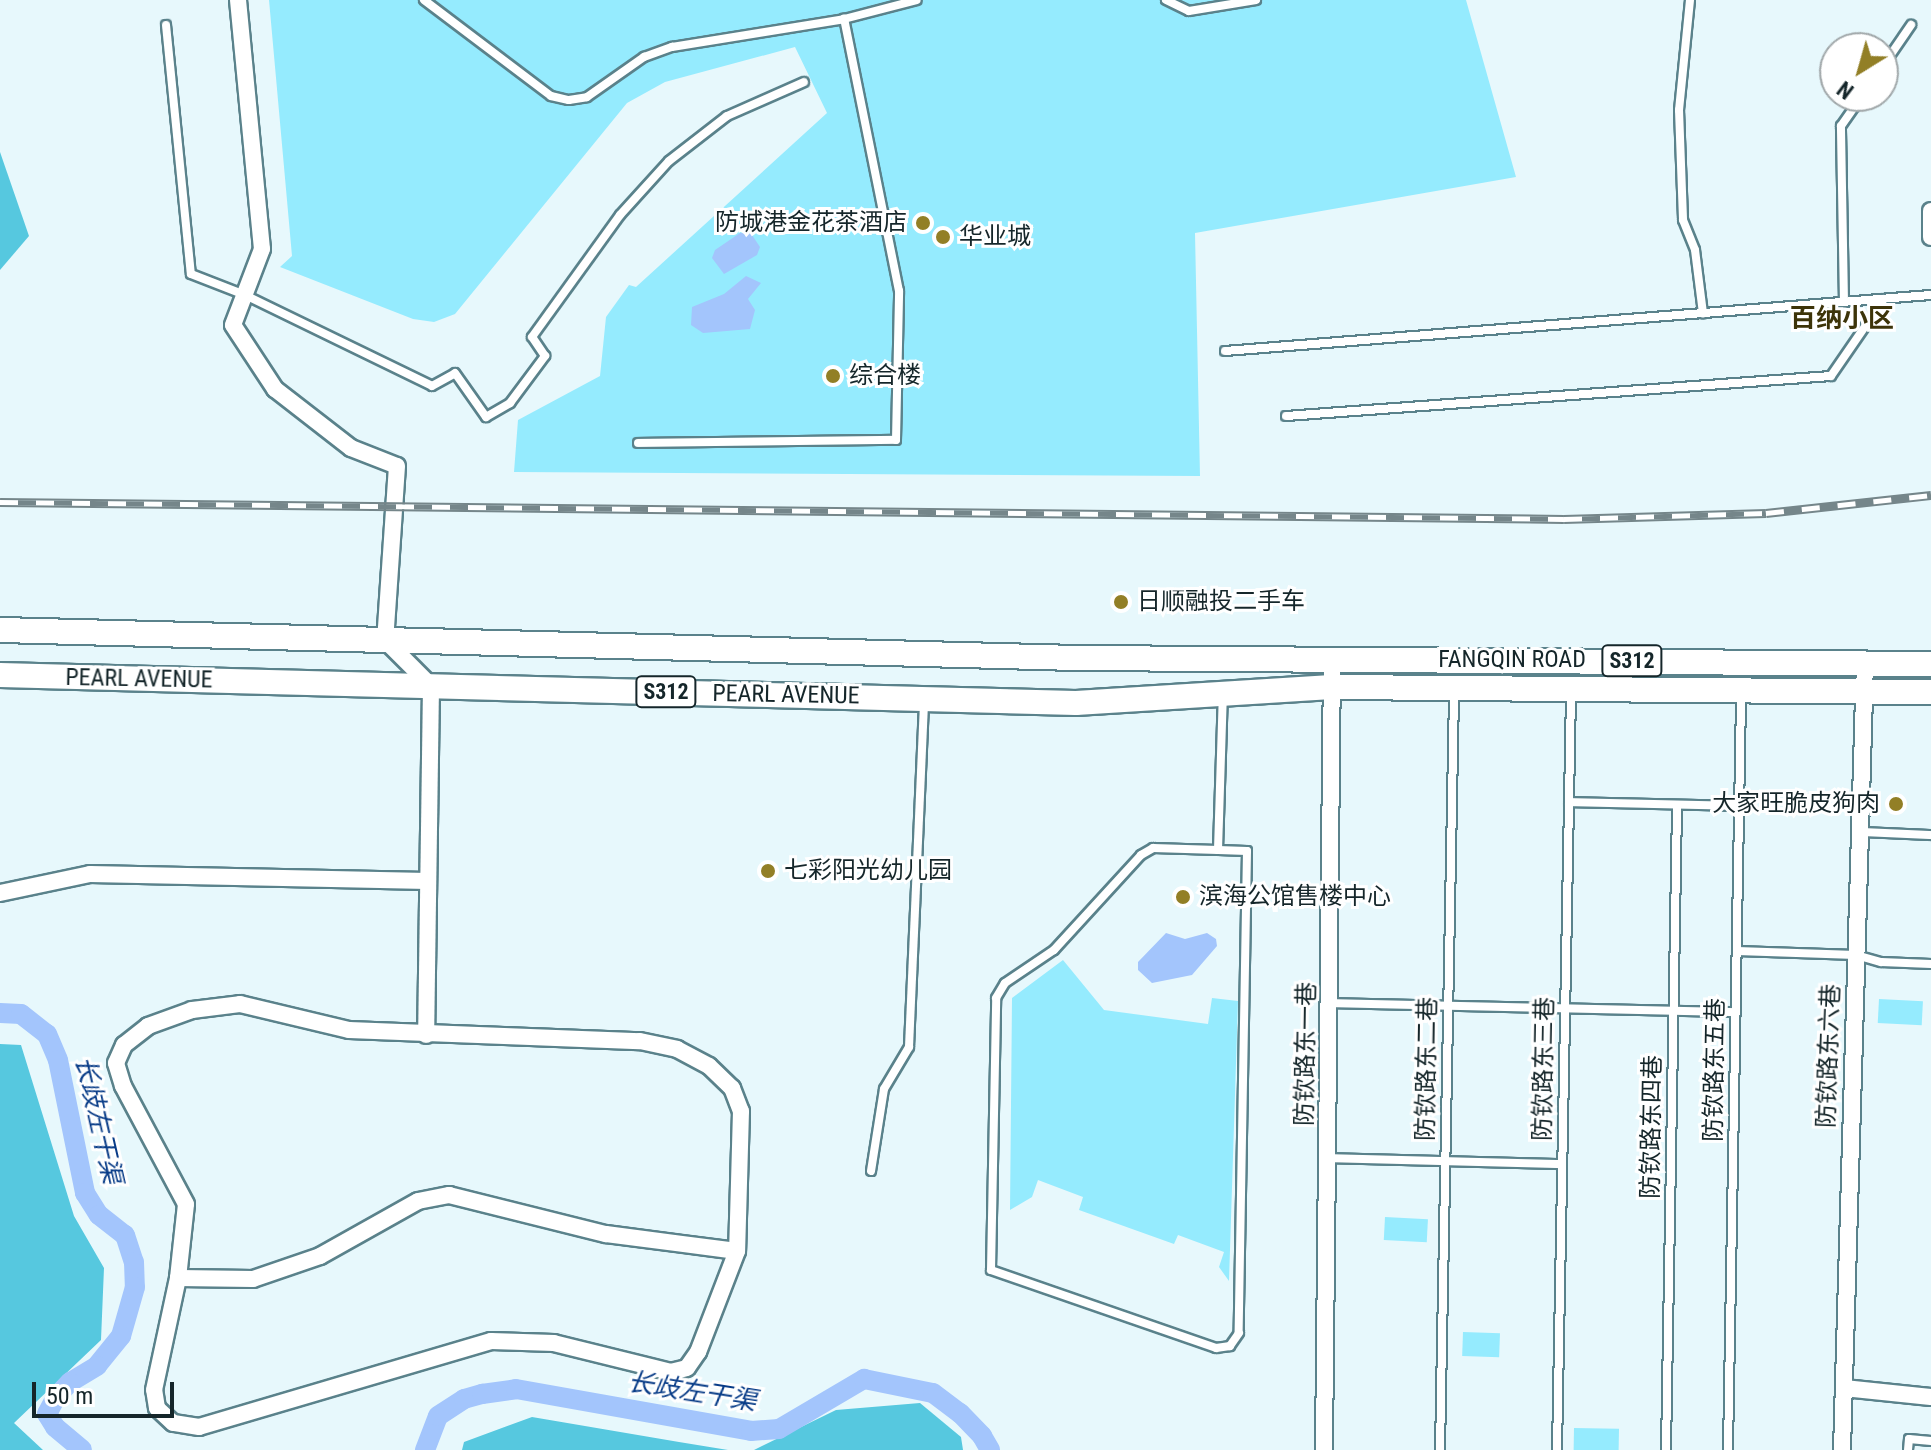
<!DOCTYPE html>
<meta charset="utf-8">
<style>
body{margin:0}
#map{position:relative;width:1931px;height:1450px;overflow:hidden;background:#e7f8fc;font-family:"Roboto Condensed","Noto Sans SC",sans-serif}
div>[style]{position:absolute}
.green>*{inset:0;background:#95ebfe;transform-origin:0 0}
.forest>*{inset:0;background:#56c8df}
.water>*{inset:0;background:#a3c5fc}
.canal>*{height:20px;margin:-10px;padding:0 10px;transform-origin:10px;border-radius:10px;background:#a3c5fc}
.roads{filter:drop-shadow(2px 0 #5a828b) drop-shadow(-2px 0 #5a828b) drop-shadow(0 2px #5a828b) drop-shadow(0 -2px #5a828b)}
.lane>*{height:8px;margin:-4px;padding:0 4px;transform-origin:4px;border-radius:4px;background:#fff}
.street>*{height:16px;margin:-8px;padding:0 8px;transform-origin:8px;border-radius:8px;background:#fff}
.primary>*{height:24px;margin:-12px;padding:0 12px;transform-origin:12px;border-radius:12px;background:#fff}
.rail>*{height:9px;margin-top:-4.5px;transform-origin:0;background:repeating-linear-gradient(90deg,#fff 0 18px,#75868a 0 36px);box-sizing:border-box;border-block:2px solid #75868a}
.dots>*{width:22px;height:22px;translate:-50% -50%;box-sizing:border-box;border:4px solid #fff;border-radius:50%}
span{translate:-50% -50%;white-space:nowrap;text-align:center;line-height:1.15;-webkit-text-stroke:6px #fff;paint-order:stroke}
.shield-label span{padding:2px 6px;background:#fff;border:2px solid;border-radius:6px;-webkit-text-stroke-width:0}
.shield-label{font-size:22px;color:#15262a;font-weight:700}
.poi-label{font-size:24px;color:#15262a}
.right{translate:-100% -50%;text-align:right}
.left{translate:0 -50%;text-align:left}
.street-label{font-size:24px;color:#15262a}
.neighbourhood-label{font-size:26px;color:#3d3409;font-weight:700}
.water-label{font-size:26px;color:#073b87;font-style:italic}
.north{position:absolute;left:1819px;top:32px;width:80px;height:80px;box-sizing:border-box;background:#fff;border:2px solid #a1a8aa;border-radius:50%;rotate:217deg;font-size:22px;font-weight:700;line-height:32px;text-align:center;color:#15262a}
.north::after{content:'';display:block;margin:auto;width:28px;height:36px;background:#927f26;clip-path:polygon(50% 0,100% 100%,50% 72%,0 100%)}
.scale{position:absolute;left:32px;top:1382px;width:142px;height:36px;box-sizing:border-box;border:4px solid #15262a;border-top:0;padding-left:10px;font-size:24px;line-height:28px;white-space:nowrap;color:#15262a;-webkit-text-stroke:6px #fff;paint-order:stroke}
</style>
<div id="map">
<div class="green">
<div style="clip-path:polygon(269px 0,1466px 0,1516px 177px,1195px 233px,1200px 476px,514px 472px,518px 420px,600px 376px,606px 317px,629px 285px,636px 287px,827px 113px,795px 47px,665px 82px,627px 103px,455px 314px,434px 322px,413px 319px,280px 267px,292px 256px)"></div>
<div style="clip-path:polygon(1063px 960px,1104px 1010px,1208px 1024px,1212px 998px,1238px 1001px,1229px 1281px,1219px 1267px,1224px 1252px,1178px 1235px,1174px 1244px,1079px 1210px,1083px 1197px,1038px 1180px,1032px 1197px,1010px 1210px,1012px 998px)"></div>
<div style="left:1879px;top:999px;width:44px;height:24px;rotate:3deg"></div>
<div style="left:1385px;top:1217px;width:43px;height:23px;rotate:3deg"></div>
<div style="left:1463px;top:1332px;width:37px;height:24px;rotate:2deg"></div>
<div style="left:1574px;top:1428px;width:45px;height:22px;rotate:1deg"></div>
</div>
<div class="forest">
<div style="clip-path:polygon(0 152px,29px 236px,0 270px)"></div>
<div style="clip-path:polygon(0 1044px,21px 1045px,74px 1216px,104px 1268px,101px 1340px,14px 1423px,43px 1450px,0 1450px)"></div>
<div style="clip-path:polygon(920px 1403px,961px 1437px,963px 1450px,754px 1450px,836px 1410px)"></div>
<div style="clip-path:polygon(532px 1417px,679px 1442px,728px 1450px,462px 1450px,464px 1442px)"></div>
</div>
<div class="water">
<div style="clip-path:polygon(750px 232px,760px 247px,757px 255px,724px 274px,712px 258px,715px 250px,740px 233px)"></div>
<div style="clip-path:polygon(746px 276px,761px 283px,748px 299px,755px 310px,750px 329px,703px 333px,691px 325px,692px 307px,724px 294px)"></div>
<div style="clip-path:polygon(1166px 933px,1185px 939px,1207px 933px,1216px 939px,1217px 946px,1192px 975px,1152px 983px,1138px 970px,1138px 962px)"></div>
</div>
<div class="canal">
<div style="left:0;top:1013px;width:21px;rotate:3deg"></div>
<div style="left:21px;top:1014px;width:33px;rotate:38deg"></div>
<div style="left:47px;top:1034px;width:28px;rotate:67deg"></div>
<div style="left:58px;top:1060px;width:136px;rotate:78.5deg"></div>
<div style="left:85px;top:1193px;width:26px;rotate:58deg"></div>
<div style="left:99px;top:1215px;width:33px;rotate:38deg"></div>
<div style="left:125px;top:1235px;width:28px;rotate:72deg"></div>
<div style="left:134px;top:1262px;width:25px;rotate:88deg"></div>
<div style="left:135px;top:1287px;width:51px;rotate:105.9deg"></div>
<div style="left:121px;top:1336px;width:38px;rotate:129deg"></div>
<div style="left:97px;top:1366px;width:31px;rotate:149deg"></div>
<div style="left:70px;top:1382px;width:21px;rotate:133deg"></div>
<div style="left:56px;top:1397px;width:19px;rotate:118deg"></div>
<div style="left:47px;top:1414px;width:15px;rotate:58deg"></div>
<div style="left:55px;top:1427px;width:35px;rotate:40deg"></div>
<div style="left:425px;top:1450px;width:36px;rotate:-69deg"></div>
<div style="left:438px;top:1416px;width:31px;rotate:-33deg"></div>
<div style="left:464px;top:1399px;width:19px;rotate:-16deg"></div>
<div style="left:482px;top:1394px;width:34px;rotate:-8deg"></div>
<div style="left:516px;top:1389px;width:239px;rotate:10.1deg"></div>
<div style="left:751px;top:1431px;width:28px;rotate:-4deg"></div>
<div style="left:779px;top:1429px;width:99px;rotate:-30.5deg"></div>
<div style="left:864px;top:1379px;width:70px;rotate:11.5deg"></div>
<div style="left:933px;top:1393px;width:34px;rotate:37deg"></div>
<div style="left:960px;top:1413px;width:32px;rotate:46deg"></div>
<div style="left:982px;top:1436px;width:16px;rotate:60deg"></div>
</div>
<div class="roads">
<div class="lane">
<div style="left:424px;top:0;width:159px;rotate:37.1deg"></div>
<div style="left:551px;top:96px;width:18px;rotate:13deg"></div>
<div style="left:569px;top:100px;width:18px;rotate:-9deg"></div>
<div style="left:587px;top:97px;width:70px;rotate:-35.1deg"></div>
<div style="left:644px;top:57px;width:30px;rotate:-20deg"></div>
<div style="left:672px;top:47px;width:174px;rotate:-9.2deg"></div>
<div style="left:844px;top:19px;width:75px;rotate:-14.6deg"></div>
<div style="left:1166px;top:0;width:25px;rotate:26deg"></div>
<div style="left:1189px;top:11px;width:68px;rotate:-9.3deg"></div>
<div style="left:1690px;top:0;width:111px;rotate:95.7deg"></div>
<div style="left:1679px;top:110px;width:110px;rotate:87.9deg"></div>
<div style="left:1683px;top:220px;width:32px;rotate:68deg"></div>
<div style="left:1695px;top:250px;width:64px;rotate:82.8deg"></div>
<div style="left:166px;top:25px;width:250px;rotate:84.3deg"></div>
<div style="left:191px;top:274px;width:58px;rotate:21.3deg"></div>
<div style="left:245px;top:295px;width:208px;rotate:25.9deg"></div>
<div style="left:432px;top:386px;width:26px;rotate:-29deg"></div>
<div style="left:455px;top:373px;width:54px;rotate:54.8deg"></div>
<div style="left:486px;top:417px;width:28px;rotate:-30deg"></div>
<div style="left:510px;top:403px;width:59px;rotate:-53.3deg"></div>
<div style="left:545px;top:356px;width:23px;rotate:-124deg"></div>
<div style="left:532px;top:337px;width:150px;rotate:-54.2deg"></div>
<div style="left:620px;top:215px;width:73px;rotate:-47.8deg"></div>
<div style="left:669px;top:161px;width:73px;rotate:-37.8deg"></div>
<div style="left:727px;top:116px;width:84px;rotate:-23.8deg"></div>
<div style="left:1883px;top:66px;width:50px;rotate:-55.7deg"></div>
<div style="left:1844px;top:302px;width:176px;rotate:-91deg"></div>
<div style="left:1841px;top:126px;width:37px;rotate:-55deg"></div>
<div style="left:1225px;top:351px;width:708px;rotate:-4.54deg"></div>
<div style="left:1286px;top:416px;width:546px;rotate:-4.2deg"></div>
<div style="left:1831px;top:376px;width:93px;rotate:-55.5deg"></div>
<div style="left:638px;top:443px;width:258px;rotate:-0.7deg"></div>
<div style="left:896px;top:440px;width:149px;rotate:-88.8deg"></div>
<div style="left:899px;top:291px;width:278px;rotate:-101.4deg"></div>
<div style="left:1569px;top:802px;width:170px;rotate:1.3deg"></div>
<div style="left:1861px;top:832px;width:70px;rotate:2.5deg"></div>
<div style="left:1218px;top:850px;width:29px;rotate:2deg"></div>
<div style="left:1247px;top:851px;width:482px;rotate:91deg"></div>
<div style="left:1239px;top:1333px;width:16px;rotate:125deg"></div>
<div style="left:1230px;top:1346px;width:14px;rotate:172deg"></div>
<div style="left:1216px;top:1348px;width:238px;rotate:-160.9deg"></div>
<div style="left:991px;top:1270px;width:272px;rotate:-88.9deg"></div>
<div style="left:996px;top:998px;width:17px;rotate:-59deg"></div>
<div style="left:1005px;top:983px;width:59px;rotate:-34deg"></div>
<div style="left:1054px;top:950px;width:129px;rotate:-47.5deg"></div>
<div style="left:1141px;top:855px;width:14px;rotate:-30deg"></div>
<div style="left:1153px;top:848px;width:65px;rotate:1.8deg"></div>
<div style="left:1218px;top:850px;width:155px;rotate:-88.2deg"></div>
<div style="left:1737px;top:951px;width:119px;rotate:1.9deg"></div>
<div style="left:1856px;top:955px;width:26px;rotate:16deg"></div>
<div style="left:1881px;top:962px;width:50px;rotate:2.3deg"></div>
<div style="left:1330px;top:1003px;width:406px;rotate:1.3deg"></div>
<div style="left:1328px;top:1158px;width:234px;rotate:1.5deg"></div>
<div style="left:871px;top:1171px;width:83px;rotate:-81deg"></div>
<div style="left:884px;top:1089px;width:49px;rotate:-59.2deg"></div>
<div style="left:909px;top:1047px;width:344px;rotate:-87.5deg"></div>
<div style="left:1440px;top:1450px;width:759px;rotate:-88.94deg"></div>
<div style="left:1557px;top:1450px;width:760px;rotate:-88.94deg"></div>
<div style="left:1666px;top:1450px;width:645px;rotate:-89.02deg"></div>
<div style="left:1728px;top:1450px;width:755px;rotate:-89.01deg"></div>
<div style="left:1908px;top:1450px;width:11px;rotate:-85deg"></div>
<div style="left:1909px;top:1439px;width:22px;rotate:5deg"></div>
</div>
<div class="street">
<div style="left:238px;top:0;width:250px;rotate:84.5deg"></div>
<div style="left:262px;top:249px;width:81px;rotate:110.9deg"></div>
<div style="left:233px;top:325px;width:77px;rotate:56.7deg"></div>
<div style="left:275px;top:389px;width:96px;rotate:37.8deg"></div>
<div style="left:351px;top:448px;width:49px;rotate:21.4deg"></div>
<div style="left:397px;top:466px;width:174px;rotate:93.9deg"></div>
<div style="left:385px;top:640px;width:65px;rotate:45deg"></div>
<div style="left:431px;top:686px;width:349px;rotate:90.8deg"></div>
<div style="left:1931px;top:211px;width:26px;rotate:90deg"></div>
<div style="left:0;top:893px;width:92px;rotate:-11.9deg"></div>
<div style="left:90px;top:874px;width:338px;rotate:1.2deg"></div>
<div style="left:240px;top:1004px;width:112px;rotate:13.4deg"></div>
<div style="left:349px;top:1030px;width:291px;rotate:2.2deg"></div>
<div style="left:640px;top:1041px;width:38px;rotate:12deg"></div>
<div style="left:677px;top:1049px;width:36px;rotate:28deg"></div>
<div style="left:709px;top:1066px;width:32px;rotate:44deg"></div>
<div style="left:732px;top:1088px;width:25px;rotate:69deg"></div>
<div style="left:741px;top:1111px;width:140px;rotate:91.6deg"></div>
<div style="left:737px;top:1251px;width:108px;rotate:111.1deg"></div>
<div style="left:698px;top:1352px;width:19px;rotate:125deg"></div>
<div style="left:687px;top:1368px;width:16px;rotate:166deg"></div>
<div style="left:671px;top:1372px;width:121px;rotate:-166.1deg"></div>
<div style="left:554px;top:1343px;width:63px;rotate:-178.2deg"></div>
<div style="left:491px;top:1341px;width:304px;rotate:163.6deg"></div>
<div style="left:199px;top:1427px;width:26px;rotate:-171deg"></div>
<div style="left:173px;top:1423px;width:22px;rotate:-137deg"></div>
<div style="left:157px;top:1408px;width:18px;rotate:-99deg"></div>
<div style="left:154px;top:1390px;width:115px;rotate:-77.9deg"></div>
<div style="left:178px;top:1278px;width:74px;rotate:-83.8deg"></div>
<div style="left:186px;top:1204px;width:134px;rotate:-118.1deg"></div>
<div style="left:123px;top:1086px;width:24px;rotate:-107deg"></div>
<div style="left:116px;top:1063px;width:20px;rotate:-66deg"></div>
<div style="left:124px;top:1045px;width:31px;rotate:-38deg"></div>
<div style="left:148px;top:1026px;width:47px;rotate:-20deg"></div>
<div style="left:192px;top:1010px;width:48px;rotate:-7.1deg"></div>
<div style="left:178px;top:1278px;width:75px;rotate:0.8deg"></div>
<div style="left:253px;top:1279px;width:71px;rotate:-18.9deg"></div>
<div style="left:320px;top:1256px;width:112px;rotate:-29.3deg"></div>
<div style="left:418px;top:1201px;width:32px;rotate:-11deg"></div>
<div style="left:449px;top:1195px;width:162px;rotate:14deg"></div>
<div style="left:606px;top:1234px;width:132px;rotate:7.4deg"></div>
<div style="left:1844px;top:1388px;width:87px;rotate:5.9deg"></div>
<div style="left:1324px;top:1450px;width:791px;rotate:-89.42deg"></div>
<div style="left:1842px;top:1450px;width:787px;rotate:-88.33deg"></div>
</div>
<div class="primary">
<div style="left:0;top:630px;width:1077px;rotate:1.49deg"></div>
<div style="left:1077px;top:658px;width:854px;rotate:0.4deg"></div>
<div style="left:0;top:675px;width:1076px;rotate:1.49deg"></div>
<div style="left:1076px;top:703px;width:256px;rotate:-3.6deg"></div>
<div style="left:1332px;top:687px;width:599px;rotate:0.48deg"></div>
</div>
</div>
<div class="rail">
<div style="left:0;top:502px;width:1564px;rotate:0.62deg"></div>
<div style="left:1564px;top:519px;width:202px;rotate:-1.7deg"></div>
<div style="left:1766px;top:513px;width:166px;rotate:-6.2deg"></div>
</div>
<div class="dots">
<div style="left:923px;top:223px;background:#927f26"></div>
<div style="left:943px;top:237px;background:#927f26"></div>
<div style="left:833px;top:376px;background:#927f26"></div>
<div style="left:1121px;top:602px;background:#927f26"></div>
<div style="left:1896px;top:804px;background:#927f26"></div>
<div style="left:768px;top:871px;background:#927f26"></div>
<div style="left:1183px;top:897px;background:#927f26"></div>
</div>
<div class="shield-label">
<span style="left:1632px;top:661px">S312</span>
<span style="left:666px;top:692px">S312</span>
</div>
<div class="poi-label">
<span class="right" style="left:907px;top:223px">防城港金花茶酒店</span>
<span class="left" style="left:959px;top:237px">华业城</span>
<span class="left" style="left:849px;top:376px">综合楼</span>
<span class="left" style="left:1137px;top:602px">日顺融投二手车</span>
<span class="right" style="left:1880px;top:804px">大家旺脆皮狗肉</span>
<span class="left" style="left:784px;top:871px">七彩阳光幼儿园</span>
<span class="left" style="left:1199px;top:897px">滨海公馆售楼中心</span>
</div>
<div class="street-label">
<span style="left:1512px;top:660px">FANGQIN ROAD</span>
<span style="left:139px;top:679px;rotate:1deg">PEARL AVENUE</span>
<span style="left:786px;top:695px;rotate:1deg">PEARL AVENUE</span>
<span style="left:1306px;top:1054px;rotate:-89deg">防钦路东一巷</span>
<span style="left:1829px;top:1056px;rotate:-88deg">防钦路东六巷</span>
<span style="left:1427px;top:1069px;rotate:-89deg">防钦路东二巷</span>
<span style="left:1544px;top:1069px;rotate:-89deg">防钦路东三巷</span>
<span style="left:1715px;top:1070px;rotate:-89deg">防钦路东五巷</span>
<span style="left:1652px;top:1127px;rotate:-89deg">防钦路东四巷</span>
</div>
<div class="neighbourhood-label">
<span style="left:1842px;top:319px">百纳小区</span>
</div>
<div class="water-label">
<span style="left:98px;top:1120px;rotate:77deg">长歧左干渠</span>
<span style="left:692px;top:1392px;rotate:9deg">长歧左干渠</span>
</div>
<div class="north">N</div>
<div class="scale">50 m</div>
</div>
